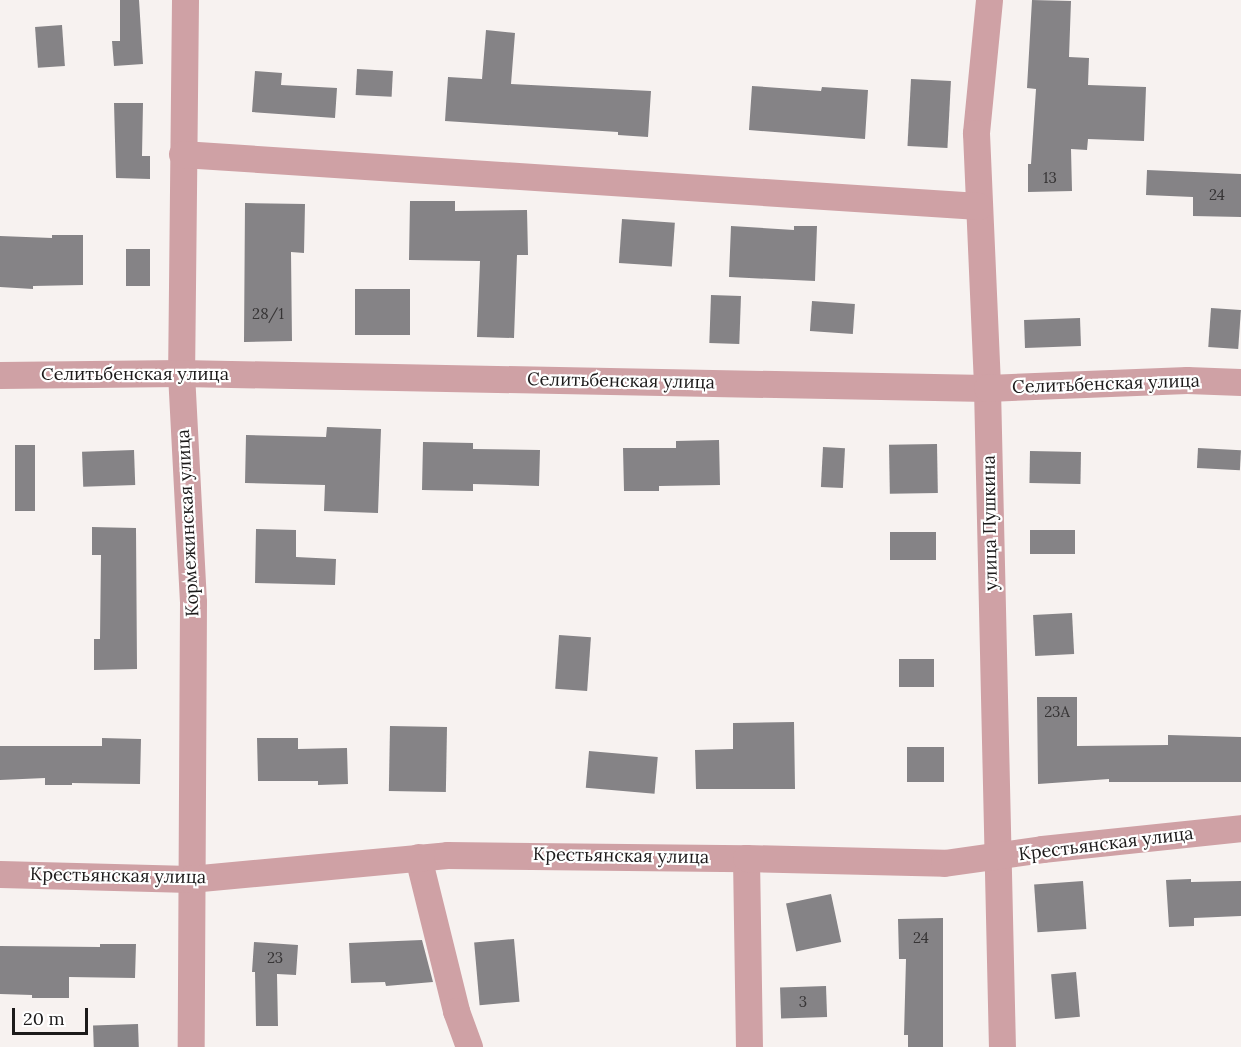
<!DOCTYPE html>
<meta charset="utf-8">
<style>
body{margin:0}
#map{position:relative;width:1241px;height:1047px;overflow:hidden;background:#f7f2f0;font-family:Lora,serif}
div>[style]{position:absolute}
.building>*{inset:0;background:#858386;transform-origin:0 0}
.minor>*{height:27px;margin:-13.5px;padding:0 13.5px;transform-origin:13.5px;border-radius:13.5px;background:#cfa1a5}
span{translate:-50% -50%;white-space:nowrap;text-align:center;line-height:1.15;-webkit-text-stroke:4.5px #fff;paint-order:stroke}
.number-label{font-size:15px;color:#363435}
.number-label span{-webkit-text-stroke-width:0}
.street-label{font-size:18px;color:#1c1a1a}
.scale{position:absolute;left:12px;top:1008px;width:76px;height:27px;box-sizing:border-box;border:3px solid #1c1a1a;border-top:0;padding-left:8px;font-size:18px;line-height:21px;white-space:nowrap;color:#1c1a1a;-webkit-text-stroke:4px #fff;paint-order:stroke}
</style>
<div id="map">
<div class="building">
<div style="clip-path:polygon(120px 0,139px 0,143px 64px,114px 66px,112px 41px,120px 41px)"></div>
<div style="clip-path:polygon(1032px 0,1071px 1px,1069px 57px,1089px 58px,1088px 85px,1146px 87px,1144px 141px,1088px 139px,1087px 150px,1071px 149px,1072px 191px,1028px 192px,1028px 164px,1031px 164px,1036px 89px,1027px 88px)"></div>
<div style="left:62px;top:25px;width:41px;height:27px;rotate:86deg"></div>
<div style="clip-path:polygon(486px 30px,515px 33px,511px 84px,651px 91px,648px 137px,618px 135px,618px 132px,445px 121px,448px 77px,482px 79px)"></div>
<div style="left:357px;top:69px;width:36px;height:26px;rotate:3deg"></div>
<div style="clip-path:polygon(255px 71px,282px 73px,281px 85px,337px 88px,335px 118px,252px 112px)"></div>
<div style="left:911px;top:79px;width:40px;height:67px;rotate:3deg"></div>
<div style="clip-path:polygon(752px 86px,821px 91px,822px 87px,868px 90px,865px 139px,749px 130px)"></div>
<div style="clip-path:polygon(114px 103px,143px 103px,142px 156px,150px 156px,150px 179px,116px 178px)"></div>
<div style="clip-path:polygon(1147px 170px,1241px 174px,1241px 217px,1193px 216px,1193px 197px,1146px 195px)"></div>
<div style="clip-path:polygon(410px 201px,455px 201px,455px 211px,527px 210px,528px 255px,517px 255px,514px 338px,477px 337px,480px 261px,409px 260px)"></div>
<div style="clip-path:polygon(245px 203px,305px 204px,304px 253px,291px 252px,292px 341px,244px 342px)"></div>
<div style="left:622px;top:219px;width:53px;height:44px;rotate:4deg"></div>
<div style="clip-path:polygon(731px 226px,794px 230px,794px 226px,817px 226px,815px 281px,729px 277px)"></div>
<div style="clip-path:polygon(52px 235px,83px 235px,83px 285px,33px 286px,33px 289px,0 287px,0 236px,52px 238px)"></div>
<div style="left:126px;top:249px;width:24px;height:37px"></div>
<div style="left:355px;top:289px;width:55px;height:46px"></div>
<div style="left:711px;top:295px;width:30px;height:48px;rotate:2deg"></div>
<div style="left:812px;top:301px;width:43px;height:30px;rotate:4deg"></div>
<div style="left:1211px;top:308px;width:30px;height:39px;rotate:4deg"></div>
<div style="left:1080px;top:318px;width:28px;height:56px;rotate:88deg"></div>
<div style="clip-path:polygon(327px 427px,381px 429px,378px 513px,324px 511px,325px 485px,245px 483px,246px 435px,326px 437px)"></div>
<div style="clip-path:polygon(719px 440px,720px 485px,659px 486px,659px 491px,624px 491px,623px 448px,676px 448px,676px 441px)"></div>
<div style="clip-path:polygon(423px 442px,473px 443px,473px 449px,540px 450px,539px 486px,473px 484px,473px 491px,422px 490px)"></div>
<div style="left:937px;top:444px;width:49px;height:48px;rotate:89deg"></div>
<div style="left:15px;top:445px;width:20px;height:66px"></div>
<div style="left:823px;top:447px;width:22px;height:40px;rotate:3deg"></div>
<div style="left:1198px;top:448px;width:43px;height:20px;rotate:3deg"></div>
<div style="left:134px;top:450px;width:35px;height:52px;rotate:88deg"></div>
<div style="left:1030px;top:451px;width:51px;height:32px;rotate:1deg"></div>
<div style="clip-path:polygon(92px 527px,136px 528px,137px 669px,94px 670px,94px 639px,100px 639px,101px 555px,92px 555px)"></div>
<div style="clip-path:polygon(256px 529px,296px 530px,296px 557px,336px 559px,335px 585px,255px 583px)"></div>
<div style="left:1075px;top:530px;width:24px;height:45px;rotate:90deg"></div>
<div style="left:890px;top:532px;width:46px;height:28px"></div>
<div style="left:1072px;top:613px;width:41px;height:39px;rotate:87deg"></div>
<div style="left:559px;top:635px;width:32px;height:54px;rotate:4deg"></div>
<div style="left:899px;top:659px;width:35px;height:28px"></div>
<div style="clip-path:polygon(1037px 697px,1077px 697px,1077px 746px,1168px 745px,1168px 735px,1241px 737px,1241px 782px,1109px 782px,1109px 779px,1038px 784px)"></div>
<div style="clip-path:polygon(794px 722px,795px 789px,696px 789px,695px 750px,733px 749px,733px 723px)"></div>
<div style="left:390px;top:726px;width:57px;height:65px;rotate:1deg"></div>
<div style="clip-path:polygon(102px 738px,141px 739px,140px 784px,72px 783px,72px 785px,45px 785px,45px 778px,0 780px,0 746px,102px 746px)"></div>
<div style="clip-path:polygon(257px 738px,298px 738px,298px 749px,347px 748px,348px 784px,318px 785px,318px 781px,258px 781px)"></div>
<div style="left:944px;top:747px;width:35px;height:37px;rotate:90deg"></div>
<div style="left:589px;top:751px;width:69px;height:37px;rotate:5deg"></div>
<div style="clip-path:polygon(1191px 879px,1191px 882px,1241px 881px,1241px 916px,1194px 918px,1194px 926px,1169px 927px,1166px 880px)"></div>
<div style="left:1083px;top:881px;width:48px;height:49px;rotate:86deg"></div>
<div style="left:831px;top:894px;width:49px;height:46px;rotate:78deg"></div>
<div style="clip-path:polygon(943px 918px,943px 1047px,908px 1047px,908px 1035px,904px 1035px,906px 959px,899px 959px,898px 919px)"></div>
<div style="left:514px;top:939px;width:63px;height:40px;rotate:85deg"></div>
<div style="clip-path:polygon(422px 940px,433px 982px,386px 986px,385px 982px,351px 983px,349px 943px)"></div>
<div style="clip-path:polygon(254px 942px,298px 945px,296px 975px,277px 974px,278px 1026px,256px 1026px,255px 972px,252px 972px)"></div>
<div style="clip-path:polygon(100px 944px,136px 944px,135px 978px,69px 977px,69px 998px,32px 998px,32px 995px,0 994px,0 946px,100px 947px)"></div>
<div style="left:1076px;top:972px;width:45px;height:25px;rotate:85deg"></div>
<div style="left:826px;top:986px;width:31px;height:46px;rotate:88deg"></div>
<div style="left:138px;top:1024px;width:23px;height:45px;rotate:88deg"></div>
</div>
<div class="minor">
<div style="left:185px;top:0;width:373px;rotate:90.6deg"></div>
<div style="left:181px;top:373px;width:229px;rotate:87deg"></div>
<div style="left:193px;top:602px;width:445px;rotate:90.3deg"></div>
<div style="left:989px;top:0;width:134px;rotate:95.6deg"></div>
<div style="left:976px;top:133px;width:255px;rotate:87.5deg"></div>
<div style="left:987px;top:388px;width:659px;rotate:88.7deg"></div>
<div style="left:182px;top:154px;width:798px;rotate:3.74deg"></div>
<div style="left:0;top:375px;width:181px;rotate:-0.6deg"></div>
<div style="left:181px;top:373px;width:806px;rotate:1.07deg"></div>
<div style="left:987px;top:388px;width:200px;rotate:-2.3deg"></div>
<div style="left:1187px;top:380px;width:54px;rotate:2.1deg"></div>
<div style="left:418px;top:857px;width:159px;rotate:76.1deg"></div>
<div style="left:456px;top:1011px;width:38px;rotate:70deg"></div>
<div style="left:746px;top:858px;width:189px;rotate:89.1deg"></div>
<div style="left:0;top:874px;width:190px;rotate:1.5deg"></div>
<div style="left:190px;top:879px;width:258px;rotate:-5.3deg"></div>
<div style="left:447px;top:855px;width:299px;rotate:0.6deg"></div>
<div style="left:746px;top:858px;width:198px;rotate:1.4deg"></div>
<div style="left:944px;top:863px;width:99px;rotate:-8.1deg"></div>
<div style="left:1042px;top:849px;width:200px;rotate:-6deg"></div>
</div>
<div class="number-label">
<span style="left:1050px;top:178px">13</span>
<span style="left:1217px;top:195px">24</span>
<span style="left:268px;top:314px">28/1</span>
<span style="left:1057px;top:712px">23А</span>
<span style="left:921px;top:938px">24</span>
<span style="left:275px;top:958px">23</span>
<span style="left:803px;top:1002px">3</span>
</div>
<div class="street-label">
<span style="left:135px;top:374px">Селитьбенская улица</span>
<span style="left:621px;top:381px;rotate:1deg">Селитьбенская улица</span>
<span style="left:1106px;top:384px;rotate:-2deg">Селитьбенская улица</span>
<span style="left:188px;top:523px;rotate:-93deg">Кормежинская улица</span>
<span style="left:990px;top:523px;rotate:-91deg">улица Пушкина</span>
<span style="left:1106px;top:844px;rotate:-7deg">Крестьянская улица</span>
<span style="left:621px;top:856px;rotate:1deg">Крестьянская улица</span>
<span style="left:118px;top:876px;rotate:1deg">Крестьянская улица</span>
</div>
<div class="scale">20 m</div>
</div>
